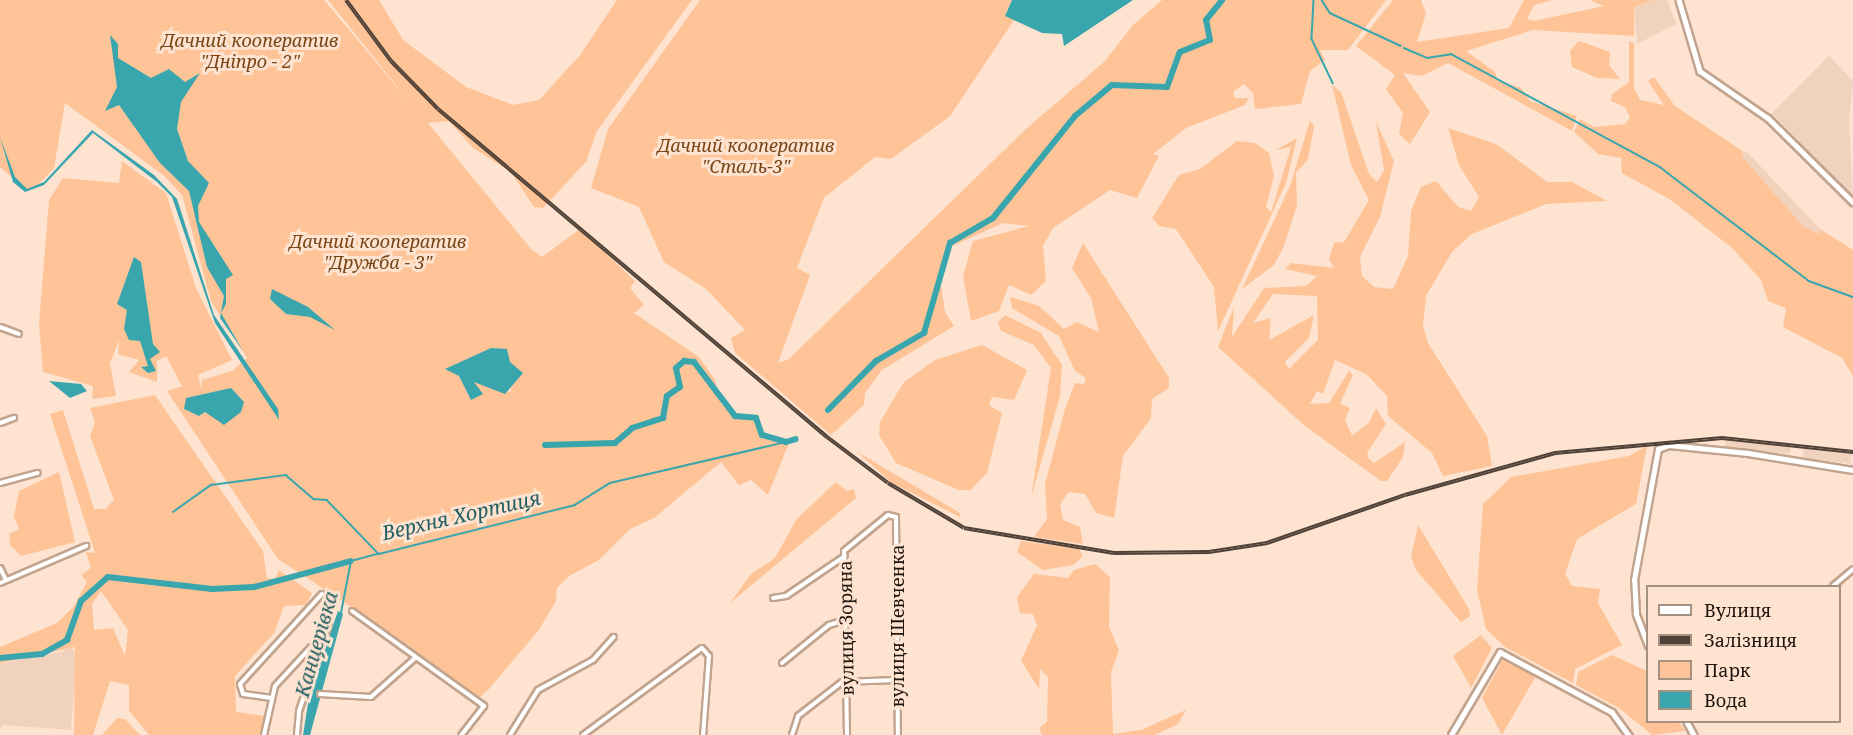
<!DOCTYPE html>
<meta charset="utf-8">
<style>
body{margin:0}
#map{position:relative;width:1853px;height:735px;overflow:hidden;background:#fde3d0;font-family:"Noto Serif",serif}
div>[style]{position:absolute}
.built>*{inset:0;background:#f1d3bd;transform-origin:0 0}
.green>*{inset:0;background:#fec498}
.water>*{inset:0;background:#39a6ad}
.stream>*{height:1.5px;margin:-0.75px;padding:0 0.75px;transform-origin:0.75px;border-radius:0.75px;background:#39a6ad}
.river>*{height:6px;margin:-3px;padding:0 3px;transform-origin:3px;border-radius:3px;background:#39a6ad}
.roads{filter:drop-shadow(2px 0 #c2a48e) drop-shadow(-2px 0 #c2a48e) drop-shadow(0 2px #c2a48e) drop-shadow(0 -2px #c2a48e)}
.minor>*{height:4px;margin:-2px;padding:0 2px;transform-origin:2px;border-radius:2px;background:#fff}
.tertiary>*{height:4.5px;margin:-2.25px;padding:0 2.25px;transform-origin:2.25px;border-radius:2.25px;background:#fff}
.rail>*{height:4px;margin-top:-2px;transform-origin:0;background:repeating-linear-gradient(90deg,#fde3d0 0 4.5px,#504137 0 9px);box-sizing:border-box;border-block:2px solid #504137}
span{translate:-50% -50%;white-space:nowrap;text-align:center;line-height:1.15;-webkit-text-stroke:6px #fde3d0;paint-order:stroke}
.park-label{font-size:18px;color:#794618;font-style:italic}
.street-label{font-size:18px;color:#20150d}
.water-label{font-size:20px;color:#235f62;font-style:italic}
.legend{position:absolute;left:1646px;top:585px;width:195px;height:138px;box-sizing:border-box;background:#fde3d0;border:2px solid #a59182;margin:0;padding:8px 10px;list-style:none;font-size:18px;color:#20150d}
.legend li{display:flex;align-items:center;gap:12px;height:30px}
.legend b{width:30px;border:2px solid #a59182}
</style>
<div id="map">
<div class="built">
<div style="clip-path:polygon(1653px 0,1667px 0,1676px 24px,1637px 44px,1634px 7px)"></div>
<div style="clip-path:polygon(1829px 56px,1853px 81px,1849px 121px,1853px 198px,1772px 113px)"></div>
<div style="clip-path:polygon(1746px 151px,1820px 229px,1819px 234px,1803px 226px,1741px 155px)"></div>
<div style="left:1726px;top:439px;width:65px;height:8px;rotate:6deg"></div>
<div style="left:1804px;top:448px;width:48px;height:10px;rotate:7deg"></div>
<div style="clip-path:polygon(69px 645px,77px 653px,71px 730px,2px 725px,0 730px,0 663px,63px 652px)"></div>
</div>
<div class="green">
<div style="clip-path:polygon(evenodd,0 0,324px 0,412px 105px,328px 0,379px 0,403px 40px,466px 87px,513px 105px,539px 100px,580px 55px,617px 0,692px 0,597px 131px,586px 162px,543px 208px,534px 207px,511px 172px,473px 148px,449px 121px,428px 123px,532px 250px,542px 257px,580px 229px,635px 281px,630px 288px,644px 305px,634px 313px,699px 357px,715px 380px,721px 404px,735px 416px,756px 418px,762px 435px,789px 443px,768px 495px,751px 480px,739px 485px,721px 462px,654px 518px,630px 529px,599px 560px,569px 576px,557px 588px,556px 601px,538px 631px,488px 690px,480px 697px,468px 695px,359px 612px,278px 559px,167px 391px,182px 386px,166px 356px,157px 361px,157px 382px,129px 372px,139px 360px,118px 354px,119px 340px,110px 364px,116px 396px,92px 399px,93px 386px,43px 372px,39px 324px,49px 200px,63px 178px,119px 183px,122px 161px,166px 193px,196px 288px,232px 360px,198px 375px,201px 389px,202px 380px,232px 371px,247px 358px,211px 301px,182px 195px,163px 175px,65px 103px,54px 168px,36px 187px,28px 191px,0 167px,0 0,490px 350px,510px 363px,511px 392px,473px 382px,471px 400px,459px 376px,490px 350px,0 0,231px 388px,237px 414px,184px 409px,187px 398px,231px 388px)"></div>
<div style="clip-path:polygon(700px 0,1012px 0,1005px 15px,1014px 20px,950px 116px,891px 159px,875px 157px,824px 198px,797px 268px,810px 275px,778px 363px,789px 359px,1027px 128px,1104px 62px,1133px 25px,1162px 0,1386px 0,1348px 50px,1320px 50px,1325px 60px,1310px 71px,1301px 104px,1255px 109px,1253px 93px,1244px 84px,1233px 92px,1235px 98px,1249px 98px,1245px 105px,1186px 128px,1153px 154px,1159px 156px,1137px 198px,1110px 190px,1053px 228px,1043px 246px,1046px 281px,1031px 295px,1009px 285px,999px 311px,971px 321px,963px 276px,973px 241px,1029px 226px,1003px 223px,948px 248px,940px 278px,945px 312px,954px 326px,882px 370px,865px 393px,864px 405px,831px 435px,735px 353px,731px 338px,745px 330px,706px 289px,664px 262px,639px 207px,591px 188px,608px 129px)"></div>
<div style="clip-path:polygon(1393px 0,1421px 0,1426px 13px,1417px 42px,1509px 28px,1524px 0,1553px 0,1534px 5px,1527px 19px,1534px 21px,1604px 6px,1590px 0,1653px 0,1634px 7px,1634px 36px,1533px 30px,1466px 51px,1495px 72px,1497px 80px,1521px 88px,1530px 101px,1577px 116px,1572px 131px,1448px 63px,1422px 76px,1403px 73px,1430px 112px,1410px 144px,1399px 134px,1403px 113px,1386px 89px,1395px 75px,1356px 46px)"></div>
<div style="clip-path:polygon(1579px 41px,1610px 52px,1609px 65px,1620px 79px,1597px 78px,1572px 67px,1570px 51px)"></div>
<div style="clip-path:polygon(1629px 41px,1634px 43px,1634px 88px,1640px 100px,1664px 105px,1648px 81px,1654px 77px,1675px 106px,1744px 152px,1741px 155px,1803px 226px,1819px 234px,1820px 229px,1853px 250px,1853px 376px,1842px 358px,1783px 327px,1786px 308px,1768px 301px,1761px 280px,1732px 248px,1671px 200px,1622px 173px,1621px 158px,1598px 154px,1574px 132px,1580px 119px,1594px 127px,1625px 124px,1630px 118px,1625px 107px,1611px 101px,1612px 94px,1629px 82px)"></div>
<div style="clip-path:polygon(evenodd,1332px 85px,1341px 92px,1369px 174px,1377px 182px,1384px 170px,1376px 122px,1394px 161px,1380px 217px,1360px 257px,1362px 276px,1374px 287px,1393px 289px,1408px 256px,1411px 211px,1421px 187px,1436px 181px,1458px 207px,1471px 211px,1479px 197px,1459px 165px,1448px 128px,1496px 144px,1547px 182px,1572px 182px,1607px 201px,1546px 204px,1472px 234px,1452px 252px,1426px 296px,1423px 326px,1428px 343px,1487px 436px,1492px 466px,1443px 476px,1432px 453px,1388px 416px,1387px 396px,1366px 374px,1335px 360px,1323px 394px,1317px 391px,1310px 404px,1329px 403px,1349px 371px,1353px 375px,1340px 404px,1350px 408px,1345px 420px,1352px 436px,1369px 423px,1376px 408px,1386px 424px,1367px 453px,1369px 459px,1374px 463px,1405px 442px,1403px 457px,1387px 481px,1381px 481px,1305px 426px,1218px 347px,1234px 307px,1232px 337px,1264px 288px,1306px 286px,1317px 276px,1285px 269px,1291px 263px,1334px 268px,1329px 259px,1334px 243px,1344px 242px,1369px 200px,1351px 165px,1332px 85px,1273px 294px,1317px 296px,1318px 340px,1289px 369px,1285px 362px,1309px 338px,1314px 315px,1269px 340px,1271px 318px,1253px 323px,1273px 294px)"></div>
<div style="clip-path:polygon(1310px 120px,1314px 127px,1308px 159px,1296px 173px,1297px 205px,1284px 246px,1274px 265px,1242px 289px,1290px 186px)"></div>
<div style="clip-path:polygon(1297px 138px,1286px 183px,1218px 331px,1214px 287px,1176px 229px,1159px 226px,1152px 218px,1179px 175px,1200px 169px,1237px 141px,1255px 143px,1269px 153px,1274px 176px,1266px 207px,1271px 212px,1291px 147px,1276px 150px)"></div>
<div style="clip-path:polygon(1083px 243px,1169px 378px,1169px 388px,1152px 399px,1151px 418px,1123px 456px,1114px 518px,1096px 513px,1085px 494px,1069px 492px,1060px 504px,1063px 520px,1080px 527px,1083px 544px,1034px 537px,1047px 519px,1045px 484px,1065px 409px,1075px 383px,1084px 384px,1086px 378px,1075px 371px,1059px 336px,1012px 308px,1010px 297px,1039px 306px,1064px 329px,1077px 322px,1099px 332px,1091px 298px,1072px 268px)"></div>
<div style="clip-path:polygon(1005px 315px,1041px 333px,1062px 365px,1060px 396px,1031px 498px,1051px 368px,1034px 345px,1001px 331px,998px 322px)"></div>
<div style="clip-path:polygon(982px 345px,1027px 370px,1014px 400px,992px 397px,989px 405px,1002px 413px,987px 473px,971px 490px,959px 490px,896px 463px,879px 435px,880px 422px,904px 382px,935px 360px)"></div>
<div style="clip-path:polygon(evenodd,155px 395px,263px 551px,267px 578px,275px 579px,279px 570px,312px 593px,306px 605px,284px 606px,274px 633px,235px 676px,236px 712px,266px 716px,261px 735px,149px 735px,129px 711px,129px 685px,110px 681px,93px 735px,74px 735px,75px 647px,0 663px,0 647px,57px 623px,74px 606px,87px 582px,81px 575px,91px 568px,86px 552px,95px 553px,50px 414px,63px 410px,94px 509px,105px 509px,114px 500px,90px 436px,95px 422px,90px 408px,155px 395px,101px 591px,128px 630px,125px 656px,113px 628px,94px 630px,92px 604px,101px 591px)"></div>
<div style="clip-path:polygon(1647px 446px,1636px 504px,1577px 539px,1565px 574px,1572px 586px,1600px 589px,1598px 603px,1622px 645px,1575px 669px,1573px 683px,1505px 647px,1486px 629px,1477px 589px,1483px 504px,1511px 477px,1629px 456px)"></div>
<div style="clip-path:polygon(856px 451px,960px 513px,960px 517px,892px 483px)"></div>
<div style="clip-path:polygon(59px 472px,75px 542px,21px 556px,10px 545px,9px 534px,19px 529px,14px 516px,19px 491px)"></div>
<div style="clip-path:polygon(836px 482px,847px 491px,854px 489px,856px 498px,730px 603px,751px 574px,775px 558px,796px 520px)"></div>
<div style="clip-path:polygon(1418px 525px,1469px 609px,1470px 616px,1461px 622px,1416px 570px,1411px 557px)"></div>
<div style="clip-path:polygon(1021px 541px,1079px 549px,1083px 556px,1073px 565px,1043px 570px,1017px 552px)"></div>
<div style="clip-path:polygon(1095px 564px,1110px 577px,1109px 627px,1119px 650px,1111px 672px,1113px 734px,1141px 730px,1186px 710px,1178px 724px,1155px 735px,1042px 735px,1039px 728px,1047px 722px,1048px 677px,1040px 669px,1039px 689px,1021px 661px,1037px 625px,1033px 614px,1020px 613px,1017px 597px,1034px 574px,1068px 578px,1074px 570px)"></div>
<div style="clip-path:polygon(1481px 635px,1492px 648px,1471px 688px,1453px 656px)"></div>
<div style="clip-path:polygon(1612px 655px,1647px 671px,1648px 722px,1679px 722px,1685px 731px,1652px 735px,1619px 708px,1576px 685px,1578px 672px)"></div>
<div style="clip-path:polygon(1503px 659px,1536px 676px,1502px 735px,1482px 698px)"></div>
<div style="clip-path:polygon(117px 718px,125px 719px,140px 735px,102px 735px)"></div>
</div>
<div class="water">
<div style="clip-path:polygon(1012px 0,1133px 0,1064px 46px,1062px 34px,1042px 33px,1005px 16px)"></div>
<div style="clip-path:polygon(110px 35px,118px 44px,118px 58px,151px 78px,169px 69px,185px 82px,200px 73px,181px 102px,177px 129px,188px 161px,209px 183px,198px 206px,199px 222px,233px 275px,226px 279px,226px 304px,221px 313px,243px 351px,220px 318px,224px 296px,207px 267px,189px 191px,160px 163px,119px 105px,105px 111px,117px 87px)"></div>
<div style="clip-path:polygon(92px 130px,154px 175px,177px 199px,214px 315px,278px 409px,279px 420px,215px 323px,172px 197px,157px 182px,93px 133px,44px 185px,25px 192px,13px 182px,0 137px,15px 177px,27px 189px,44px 182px)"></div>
<div style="clip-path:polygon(134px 257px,141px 262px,153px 344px,160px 352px,150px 359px,156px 371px,148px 373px,141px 367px,148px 366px,140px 341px,129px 340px,124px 329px,127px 310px,117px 304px)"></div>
<div style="clip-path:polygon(272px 289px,308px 307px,335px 330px,310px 317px,286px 314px,270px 299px)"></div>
<div style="clip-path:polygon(491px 348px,507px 349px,510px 362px,523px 373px,505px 394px,474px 382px,483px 394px,471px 400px,459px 376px,445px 369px)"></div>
<div style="clip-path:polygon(49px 381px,81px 384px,87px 391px,70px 398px)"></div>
<div style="clip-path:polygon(231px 388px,244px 402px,241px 412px,224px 425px,205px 412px,199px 416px,184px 409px,186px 398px)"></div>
<div style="clip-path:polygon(338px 611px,343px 614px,310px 735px,303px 735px,310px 691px)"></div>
</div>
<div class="stream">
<div style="left:1314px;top:0;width:39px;rotate:93deg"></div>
<div style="left:1312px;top:39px;width:49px;rotate:64.5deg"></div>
<div style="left:1322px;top:0;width:15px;rotate:58deg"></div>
<div style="left:1330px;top:13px;width:78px;rotate:24.9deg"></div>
<div style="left:1404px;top:48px;width:25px;rotate:23deg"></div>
<div style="left:1427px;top:58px;width:24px;rotate:-9deg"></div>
<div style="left:1451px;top:54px;width:238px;rotate:28.4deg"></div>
<div style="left:1660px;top:167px;width:188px;rotate:37.4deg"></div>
<div style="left:1809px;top:281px;width:47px;rotate:20deg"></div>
<div style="left:173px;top:512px;width:47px;rotate:-35.4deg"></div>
<div style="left:211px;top:485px;width:76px;rotate:-7.6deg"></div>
<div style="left:286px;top:475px;width:37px;rotate:41deg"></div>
<div style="left:314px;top:499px;width:13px;rotate:4deg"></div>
<div style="left:327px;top:500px;width:75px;rotate:46.1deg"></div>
<div style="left:379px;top:554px;width:202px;rotate:-14deg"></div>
<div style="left:575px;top:505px;width:41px;rotate:-32.2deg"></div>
<div style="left:610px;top:483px;width:181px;rotate:-13.1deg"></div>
<div style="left:341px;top:613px;width:53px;rotate:-79.1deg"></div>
<div style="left:351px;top:561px;width:28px;rotate:-15deg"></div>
</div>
<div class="river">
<div style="left:828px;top:410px;width:69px;rotate:-45.6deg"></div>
<div style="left:876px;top:361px;width:56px;rotate:-30.3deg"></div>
<div style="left:924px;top:333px;width:94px;rotate:-73.9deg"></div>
<div style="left:950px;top:243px;width:50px;rotate:-30.2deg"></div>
<div style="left:993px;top:218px;width:131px;rotate:-51.2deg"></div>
<div style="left:1075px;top:116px;width:48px;rotate:-40deg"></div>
<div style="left:1112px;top:85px;width:55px;rotate:2.1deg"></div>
<div style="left:1167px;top:87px;width:37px;rotate:-70deg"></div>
<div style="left:1180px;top:52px;width:32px;rotate:-22deg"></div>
<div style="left:1210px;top:40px;width:20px;rotate:-101deg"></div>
<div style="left:1206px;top:20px;width:26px;rotate:-51deg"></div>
<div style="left:545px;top:445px;width:70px;rotate:-1.6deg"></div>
<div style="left:615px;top:443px;width:23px;rotate:-41deg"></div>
<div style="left:632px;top:428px;width:33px;rotate:-18deg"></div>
<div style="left:663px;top:418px;width:22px;rotate:-80deg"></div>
<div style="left:667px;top:396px;width:16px;rotate:-35deg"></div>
<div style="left:680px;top:387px;width:19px;rotate:-102deg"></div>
<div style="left:676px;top:368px;width:11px;rotate:-41deg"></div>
<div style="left:684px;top:361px;width:10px;rotate:6deg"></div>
<div style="left:694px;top:362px;width:68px;rotate:52.8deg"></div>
<div style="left:735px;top:416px;width:21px;rotate:5deg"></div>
<div style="left:756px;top:418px;width:18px;rotate:71deg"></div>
<div style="left:762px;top:435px;width:25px;rotate:16deg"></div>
<div style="left:786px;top:442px;width:10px;rotate:-17deg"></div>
<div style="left:0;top:658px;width:42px;rotate:-5.4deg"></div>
<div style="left:42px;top:654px;width:29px;rotate:-29deg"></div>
<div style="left:67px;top:640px;width:41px;rotate:-70.3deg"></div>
<div style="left:81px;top:601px;width:36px;rotate:-42deg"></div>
<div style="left:108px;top:577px;width:105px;rotate:6.6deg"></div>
<div style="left:212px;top:589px;width:42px;rotate:-2.7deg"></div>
<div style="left:254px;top:587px;width:100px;rotate:-15deg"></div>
</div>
<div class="roads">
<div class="minor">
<div style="left:0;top:327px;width:20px;rotate:20deg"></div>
<div style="left:0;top:423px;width:15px;rotate:-20deg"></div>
<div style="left:0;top:483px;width:39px;rotate:-15deg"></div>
<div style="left:0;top:568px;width:13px;rotate:63deg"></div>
<div style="left:0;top:583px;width:94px;rotate:-23.3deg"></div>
<div style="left:1833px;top:586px;width:26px;rotate:-40deg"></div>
<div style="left:773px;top:598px;width:13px;rotate:-9deg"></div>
<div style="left:786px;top:596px;width:71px;rotate:-34.1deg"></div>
<div style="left:352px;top:611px;width:163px;rotate:35.7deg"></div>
<div style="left:484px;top:706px;width:37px;rotate:128deg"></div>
<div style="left:782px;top:663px;width:60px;rotate:-39deg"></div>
<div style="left:829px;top:625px;width:17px;rotate:-17deg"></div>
<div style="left:320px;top:694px;width:51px;rotate:3.4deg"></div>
<div style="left:371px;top:697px;width:57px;rotate:-41.5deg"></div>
<div style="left:272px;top:698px;width:29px;rotate:-172deg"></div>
<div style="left:243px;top:694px;width:10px;rotate:-107deg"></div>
<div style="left:240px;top:684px;width:122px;rotate:-47.7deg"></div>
<div style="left:264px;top:735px;width:50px;rotate:-77.3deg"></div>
<div style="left:275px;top:686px;width:53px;rotate:-47.3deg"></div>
<div style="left:297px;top:735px;width:24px;rotate:-85deg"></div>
<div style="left:299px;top:711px;width:93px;rotate:-71.2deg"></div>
<div style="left:510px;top:735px;width:53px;rotate:-58.1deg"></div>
<div style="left:538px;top:690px;width:63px;rotate:-28.6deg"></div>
<div style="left:593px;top:660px;width:31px;rotate:-48deg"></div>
<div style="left:583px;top:735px;width:147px;rotate:-36.2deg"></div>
<div style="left:702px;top:648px;width:11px;rotate:49deg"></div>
<div style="left:709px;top:656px;width:79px;rotate:94.3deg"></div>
<div style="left:792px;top:735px;width:20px;rotate:-72deg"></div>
<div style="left:798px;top:716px;width:56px;rotate:-37.7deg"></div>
<div style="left:842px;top:682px;width:55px;rotate:-2.1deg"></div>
<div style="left:847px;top:735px;width:184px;rotate:-90.9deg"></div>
<div style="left:844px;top:551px;width:57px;rotate:-39.3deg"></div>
<div style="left:888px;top:515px;width:8px;rotate:14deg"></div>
<div style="left:896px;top:517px;width:218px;rotate:89.5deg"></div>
</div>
<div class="tertiary">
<div style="left:1679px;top:0;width:74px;rotate:73.5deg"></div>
<div style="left:1700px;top:71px;width:83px;rotate:34.7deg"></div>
<div style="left:1768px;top:118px;width:120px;rotate:44.7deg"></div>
<div style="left:1648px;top:646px;width:34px;rotate:-111deg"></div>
<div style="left:1636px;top:614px;width:34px;rotate:-93deg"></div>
<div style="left:1634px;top:580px;width:133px;rotate:-79.6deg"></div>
<div style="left:1658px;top:449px;width:12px;rotate:-20deg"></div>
<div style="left:1669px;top:445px;width:79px;rotate:5.8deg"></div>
<div style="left:1748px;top:453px;width:106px;rotate:9.2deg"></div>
<div style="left:1687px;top:722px;width:15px;rotate:62deg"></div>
<div style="left:1451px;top:735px;width:96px;rotate:-59.4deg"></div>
<div style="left:1500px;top:652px;width:127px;rotate:28.2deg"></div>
<div style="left:1612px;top:712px;width:29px;rotate:54deg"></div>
</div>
</div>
<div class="rail">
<div style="left:346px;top:0;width:76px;rotate:53.6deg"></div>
<div style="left:391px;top:61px;width:67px;rotate:45.6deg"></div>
<div style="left:438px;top:109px;width:509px;rotate:40.14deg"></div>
<div style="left:827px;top:437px;width:76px;rotate:37deg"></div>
<div style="left:888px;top:483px;width:88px;rotate:30.6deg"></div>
<div style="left:964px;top:528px;width:152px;rotate:9.5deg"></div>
<div style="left:1114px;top:553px;width:95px;rotate:-0.6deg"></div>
<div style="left:1209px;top:552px;width:59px;rotate:-8.8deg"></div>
<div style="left:1267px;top:543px;width:146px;rotate:-19.2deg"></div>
<div style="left:1405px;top:495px;width:156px;rotate:-15.6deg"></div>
<div style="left:1555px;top:453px;width:168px;rotate:-5.1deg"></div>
<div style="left:1722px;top:438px;width:132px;rotate:6.1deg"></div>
</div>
<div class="park-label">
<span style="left:250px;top:51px">Дачний кооператив<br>"Дніпро - 2"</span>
<span style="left:746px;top:156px">Дачний кооператив<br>"Сталь-3"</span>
<span style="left:378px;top:252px">Дачний кооператив<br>"Дружба - 3"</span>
</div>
<div class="street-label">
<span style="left:897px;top:626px;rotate:-90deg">вулиця Шевченка</span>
<span style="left:846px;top:628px;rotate:-91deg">вулиця Зоряна</span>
</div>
<div class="water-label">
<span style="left:461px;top:515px;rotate:-13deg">Верхня Хортиця</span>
<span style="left:316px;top:644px;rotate:-74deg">Канцерівка</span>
</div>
<ul class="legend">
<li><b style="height:8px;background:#fff"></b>Вулиця</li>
<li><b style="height:8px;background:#504137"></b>Залізниця</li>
<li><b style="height:16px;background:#fec498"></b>Парк</li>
<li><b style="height:16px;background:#39a6ad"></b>Вода</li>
</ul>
</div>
